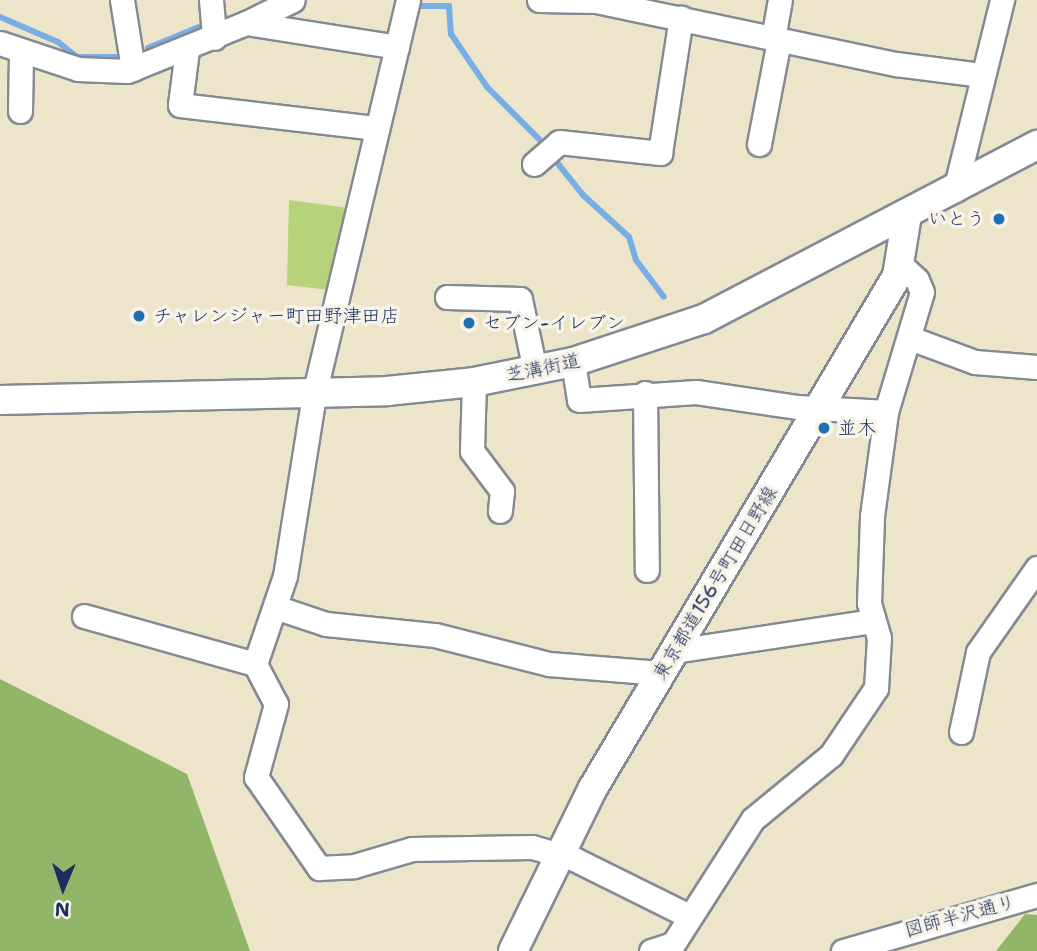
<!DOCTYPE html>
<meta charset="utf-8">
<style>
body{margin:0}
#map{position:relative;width:1037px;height:951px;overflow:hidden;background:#ede5c9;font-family:"Shantell Sans","Klee One",sans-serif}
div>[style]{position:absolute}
.green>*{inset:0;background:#b7d379}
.forest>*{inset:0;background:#91b569}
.stream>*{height:6px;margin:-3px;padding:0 3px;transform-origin:3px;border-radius:3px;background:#78aee6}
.roads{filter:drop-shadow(2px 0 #848a94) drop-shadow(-2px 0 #848a94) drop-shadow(0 2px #848a94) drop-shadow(0 -2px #848a94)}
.minor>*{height:23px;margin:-11.5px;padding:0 11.5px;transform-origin:11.5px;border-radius:11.5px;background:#fff}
.major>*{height:28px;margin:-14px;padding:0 14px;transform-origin:14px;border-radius:14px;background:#fff}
.dots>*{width:19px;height:19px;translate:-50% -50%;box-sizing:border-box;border:4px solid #f7f3e8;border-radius:50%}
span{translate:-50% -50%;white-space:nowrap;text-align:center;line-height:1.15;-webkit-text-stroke:7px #f7f3e8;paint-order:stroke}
.poi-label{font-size:19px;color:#1b2f5e}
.right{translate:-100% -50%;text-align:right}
.left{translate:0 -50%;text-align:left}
.street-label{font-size:19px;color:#1b2f5e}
.north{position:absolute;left:28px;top:853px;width:70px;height:70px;-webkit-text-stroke:5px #f7f3e8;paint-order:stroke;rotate:182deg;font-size:19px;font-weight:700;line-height:28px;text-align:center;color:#1b2f5e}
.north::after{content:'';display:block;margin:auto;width:24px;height:32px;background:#1b2f5e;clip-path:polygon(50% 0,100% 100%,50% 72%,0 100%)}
</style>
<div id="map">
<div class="green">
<div style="clip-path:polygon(289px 200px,349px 208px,329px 290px,287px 285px)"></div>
</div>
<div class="forest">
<div style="clip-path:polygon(0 679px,187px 774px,250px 951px,0 951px)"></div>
<div style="clip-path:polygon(1025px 914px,1037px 915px,1037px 951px,996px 951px)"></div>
</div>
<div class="stream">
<div style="left:417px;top:6px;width:32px"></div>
<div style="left:449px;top:6px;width:28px;rotate:86deg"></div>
<div style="left:451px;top:34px;width:64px;rotate:55.8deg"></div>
<div style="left:487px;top:87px;width:74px;rotate:45deg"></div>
<div style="left:0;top:17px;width:63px;rotate:23.3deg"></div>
<div style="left:58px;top:42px;width:24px;rotate:38deg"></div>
<div style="left:77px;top:57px;width:40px"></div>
<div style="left:148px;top:48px;width:57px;rotate:-22.5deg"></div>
<div style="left:555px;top:160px;width:45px;rotate:51.3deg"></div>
<div style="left:583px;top:195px;width:62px;rotate:42.4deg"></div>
<div style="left:629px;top:237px;width:24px;rotate:73deg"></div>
<div style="left:636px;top:260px;width:46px;rotate:52.9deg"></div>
</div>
<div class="roads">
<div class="minor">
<div style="left:122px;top:0;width:70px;rotate:80.9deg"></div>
<div style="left:211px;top:0;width:38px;rotate:85deg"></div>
<div style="left:408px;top:0;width:406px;rotate:103.4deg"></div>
<div style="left:314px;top:395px;width:183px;rotate:99.1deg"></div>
<div style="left:285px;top:576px;width:93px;rotate:108.8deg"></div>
<div style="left:255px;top:664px;width:45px;rotate:62.3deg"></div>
<div style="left:276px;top:704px;width:76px;rotate:105.3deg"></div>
<div style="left:256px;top:777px;width:111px;rotate:55.3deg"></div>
<div style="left:319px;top:868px;width:35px;rotate:-3deg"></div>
<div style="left:354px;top:866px;width:60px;rotate:-16.3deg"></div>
<div style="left:412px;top:849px;width:120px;rotate:-1deg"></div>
<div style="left:532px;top:847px;width:44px;rotate:15.9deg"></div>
<div style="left:574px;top:859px;width:128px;rotate:26.4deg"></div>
<div style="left:539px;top:0;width:57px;rotate:1deg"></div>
<div style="left:596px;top:1px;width:307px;rotate:11.9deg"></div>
<div style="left:896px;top:64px;width:87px;rotate:7.3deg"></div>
<div style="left:246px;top:23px;width:52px;rotate:-26.1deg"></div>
<div style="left:773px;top:39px;width:40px;rotate:-80deg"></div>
<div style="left:0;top:43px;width:82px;rotate:18.4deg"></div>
<div style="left:78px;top:69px;width:49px;rotate:2.3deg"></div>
<div style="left:127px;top:71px;width:128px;rotate:-22deg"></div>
<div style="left:246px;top:23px;width:153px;rotate:9deg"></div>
<div style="left:187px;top:50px;width:55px;rotate:97.3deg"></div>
<div style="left:180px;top:105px;width:198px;rotate:6.7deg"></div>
<div style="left:20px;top:111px;width:60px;rotate:-89deg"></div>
<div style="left:759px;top:144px;width:106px;rotate:-79.1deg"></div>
<div style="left:534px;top:164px;width:33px;rotate:-41deg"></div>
<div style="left:559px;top:142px;width:102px;rotate:6.2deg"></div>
<div style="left:660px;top:153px;width:137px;rotate:-81.2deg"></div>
<div style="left:955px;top:190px;width:196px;rotate:-76.1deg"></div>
<div style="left:447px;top:297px;width:73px;rotate:1.6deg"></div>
<div style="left:520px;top:299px;width:74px;rotate:78.2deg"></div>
<div style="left:910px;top:338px;width:69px;rotate:20.3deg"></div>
<div style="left:975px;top:362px;width:62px;rotate:4.6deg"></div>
<div style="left:573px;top:362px;width:38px;rotate:81deg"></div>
<div style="left:579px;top:400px;width:117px;rotate:-3.9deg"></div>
<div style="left:696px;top:392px;width:103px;rotate:8.4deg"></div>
<div style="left:798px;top:407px;width:88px;rotate:3.3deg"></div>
<div style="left:474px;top:382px;width:69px;rotate:91.7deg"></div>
<div style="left:472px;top:451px;width:50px;rotate:53.1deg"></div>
<div style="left:502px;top:491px;width:20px;rotate:96deg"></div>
<div style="left:645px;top:393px;width:177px;rotate:89.4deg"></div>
<div style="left:275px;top:607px;width:54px;rotate:18.4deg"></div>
<div style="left:326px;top:624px;width:110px;rotate:5.8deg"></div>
<div style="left:435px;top:635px;width:118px;rotate:14.3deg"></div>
<div style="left:549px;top:664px;width:112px;rotate:4.6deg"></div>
<div style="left:84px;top:616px;width:178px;rotate:15.7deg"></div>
<div style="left:674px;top:651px;width:200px;rotate:-8.6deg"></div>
<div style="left:961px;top:732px;width:82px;rotate:-78deg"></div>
<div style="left:978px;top:652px;width:103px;rotate:-54.9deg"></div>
<div style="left:651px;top:951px;width:23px;rotate:-18deg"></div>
<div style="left:673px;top:944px;width:148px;rotate:-57.4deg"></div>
<div style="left:753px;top:819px;width:101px;rotate:-39.4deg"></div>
<div style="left:831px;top:755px;width:81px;rotate:-56.1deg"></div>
<div style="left:876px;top:688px;width:50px;rotate:-86.6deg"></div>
<div style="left:879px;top:638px;width:36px;rotate:-106deg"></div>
<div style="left:869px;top:603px;width:87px;rotate:-88deg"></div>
<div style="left:872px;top:516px;width:105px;rotate:-82.3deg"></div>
<div style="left:886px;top:412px;width:125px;rotate:-73.3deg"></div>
<div style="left:922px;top:292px;width:13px;rotate:-113deg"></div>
<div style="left:917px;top:280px;width:22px;rotate:-137deg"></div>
<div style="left:843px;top:951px;width:202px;rotate:-16.1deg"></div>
</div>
<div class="major">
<div style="left:0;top:400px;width:387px;rotate:-1.3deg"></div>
<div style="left:387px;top:391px;width:87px;rotate:-5.9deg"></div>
<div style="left:474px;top:382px;width:101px;rotate:-11.4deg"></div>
<div style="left:573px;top:362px;width:138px;rotate:-18.2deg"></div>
<div style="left:704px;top:319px;width:376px;rotate:-27.6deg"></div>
<div style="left:513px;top:951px;width:182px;rotate:-63.9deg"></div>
<div style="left:593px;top:788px;width:595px;rotate:-59.3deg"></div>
<div style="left:897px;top:276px;width:62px;rotate:-80.7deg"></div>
</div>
</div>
<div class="dots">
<div style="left:999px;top:219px;background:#1f6fb2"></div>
<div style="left:139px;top:316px;background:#1f6fb2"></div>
<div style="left:469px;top:323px;background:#1f6fb2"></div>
<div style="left:824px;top:428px;background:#1f6fb2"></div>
</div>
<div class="poi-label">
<span class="right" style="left:985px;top:219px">いとう</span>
<span class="left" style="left:153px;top:316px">チャレンジャー町田野津田店</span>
<span class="left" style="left:483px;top:323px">セブン-イレブン</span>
<span class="left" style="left:838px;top:428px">並木</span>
</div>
<div class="street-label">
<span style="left:543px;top:368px;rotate:-12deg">芝溝街道</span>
<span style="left:715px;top:583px;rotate:-59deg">東京都道156号町田日野線</span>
<span style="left:960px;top:916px;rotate:-15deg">図師半沢通り</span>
</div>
<div class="north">N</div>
</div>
